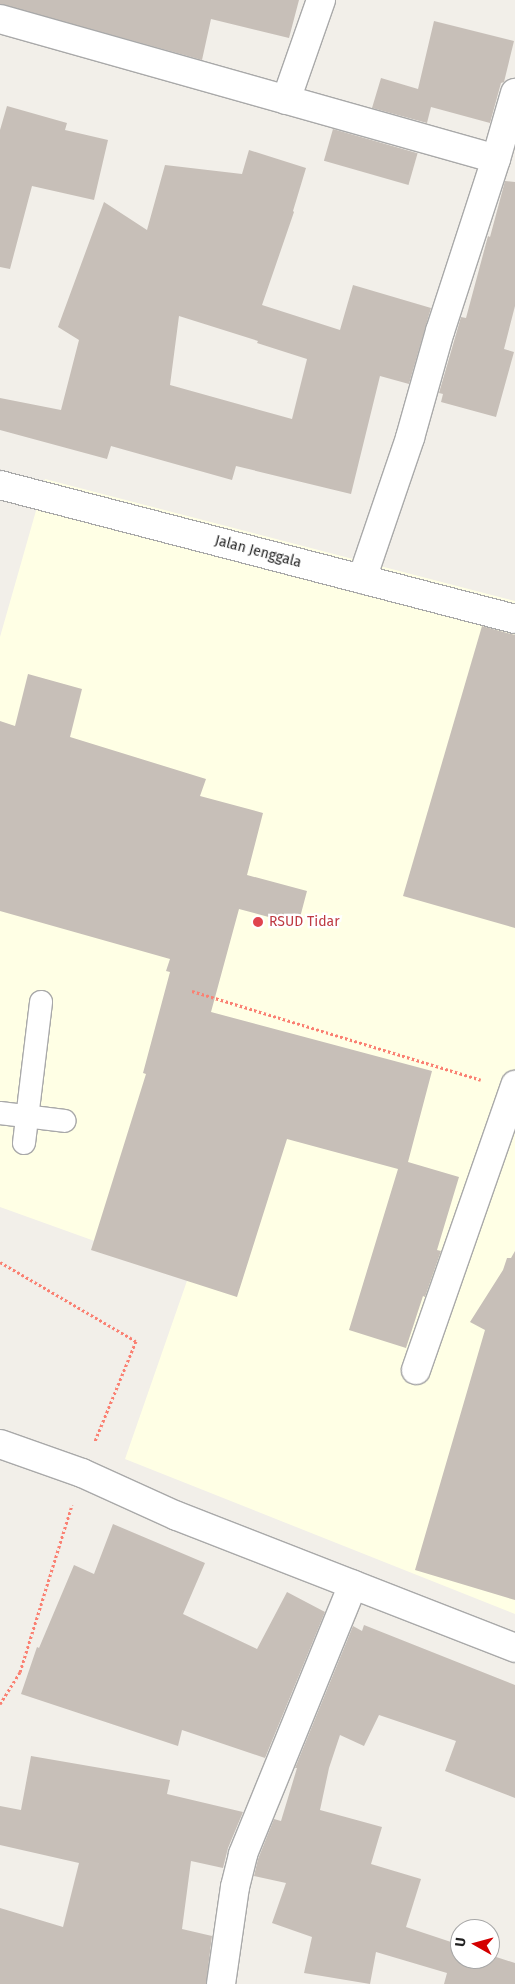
<!DOCTYPE html>
<style>
body{margin:0}
#map{position:relative;width:515px;height:1984px;overflow:hidden;background:#f2efe9;font-family:"Fira Sans",sans-serif}
div>[style]{position:absolute}
.education>*{inset:0;background:#ffffe5}
.building>*{inset:0;background:#c7bfb8;transform-origin:0 0}
.path>*{height:3px;margin-top:-1.5px;transform-origin:0;background:repeating-linear-gradient(90deg,#fa8072 0 2.5px,transparent 0 5px)}
.roads{filter:drop-shadow(1px 0 #a9a9a9) drop-shadow(-1px 0 #a9a9a9) drop-shadow(0 1px #a9a9a9) drop-shadow(0 -1px #a9a9a9)}
.lane>*{height:22px;margin:-11px;padding:0 11px;transform-origin:11px;border-radius:11px;background:#fff}
.street>*{height:28px;margin:-14px;padding:0 14px;transform-origin:14px;border-radius:14px;background:#fff}
.dots>*{width:14px;height:14px;translate:-50% -50%;box-sizing:border-box;border:2px solid #fff;border-radius:50%}
span{translate:-50% -50%;white-space:nowrap;text-align:center;line-height:1.15;-webkit-text-stroke:4.5px #fff;paint-order:stroke}
.street-label{font-size:14px;color:#222}
.health-label{font-size:14px;color:#be3a42}
.left{translate:0 -50%;text-align:left}
.north{position:absolute;left:450px;top:1919px;width:50px;height:50px;box-sizing:border-box;background:#fff;border:1px solid #a7a7a7;border-radius:50%;rotate:277deg;font-size:14px;font-weight:700;line-height:20px;text-align:center;color:#222}
.north::after{content:'';display:block;margin:auto;width:18px;height:22px;background:#d40000;clip-path:polygon(50% 0,100% 100%,50% 72%,0 100%)}
</style>
<div id="map">
<div class="education">
<div style="clip-path:polygon(45px 479px,515px 601px,515px 1614px,125px 1459px,189px 1275px,0 1207px,0 637px)"></div>
</div>
<div class="building">
<div style="clip-path:polygon(0 0,299px 0,289px 38px,211px 19px,202px 60px,0 4px)"></div>
<div style="clip-path:polygon(434px 21px,514px 41px,504px 82px,501px 83px,490px 123px,431px 107px,427px 123px,372px 108px,381px 78px,418px 89px)"></div>
<div style="clip-path:polygon(7px 106px,67px 123px,65px 130px,108px 140px,94px 200px,32px 186px,10px 269px,0 267px,0 130px)"></div>
<div style="left:333px;top:129px;width:88px;height:33px;rotate:16deg"></div>
<div style="clip-path:polygon(evenodd,249px 150px,306px 168px,293px 211px,294px 212px,262px 305px,340px 330px,353px 285px,431px 308px,409px 384px,380px 376px,351px 494px,236px 466px,232px 480px,111px 446px,107px 459px,0 430px,0 398px,61px 410px,79px 340px,58px 327px,104px 202px,147px 230px,165px 165px,242px 174px,249px 150px,179px 316px,258px 341px,257px 343px,307px 359px,292px 419px,170px 385px,179px 316px)"></div>
<div style="clip-path:polygon(505px 181px,515px 182px,515px 306px,504px 349px,514px 352px,496px 417px,441px 402px,443px 394px,439px 393px,461px 317px,466px 318px,488px 236px,490px 237px)"></div>
<div style="clip-path:polygon(482px 626px,515px 635px,515px 928px,403px 896px)"></div>
<div style="clip-path:polygon(28px 674px,82px 689px,70px 737px,206px 779px,200px 796px,263px 813px,247px 875px,307px 891px,298px 925px,239px 909px,211px 1012px,432px 1071px,408px 1162px,459px 1177px,437px 1250px,441px 1251px,425px 1297px,423px 1296px,406px 1348px,349px 1330px,398px 1169px,287px 1139px,237px 1297px,91px 1250px,146px 1074px,143px 1073px,170px 972px,166px 971px,170px 959px,0 911px,0 721px,15px 726px)"></div>
<div style="clip-path:polygon(515px 1251px,515px 1600px,415px 1570px,485px 1330px,470px 1322px,503px 1270px,507px 1258px,511px 1258px)"></div>
<div style="clip-path:polygon(113px 1524px,205px 1563px,183px 1614px,257px 1649px,287px 1592px,325px 1612px,265px 1758px,182px 1730px,178px 1746px,21px 1694px,37px 1647px,39px 1648px,74px 1565px,94px 1574px)"></div>
<div style="clip-path:polygon(364px 1625px,515px 1685px,515px 1798px,445px 1771px,456px 1741px,379px 1715px,364px 1746px,340px 1735px,329px 1768px,320px 1810px,382px 1827px,371px 1864px,421px 1879px,406px 1927px,460px 1945px,460px 1959px,490px 1959px,490px 1955px,515px 1963px,515px 1984px,444px 1984px,447px 1973px,376px 1952px,370px 1984px,304px 1973px,312px 1937px,272px 1923px,286px 1883px,254px 1876px,258px 1859px,274px 1819px,281px 1821px,297px 1768px,295px 1768px,353px 1626px,362px 1631px)"></div>
<div style="clip-path:polygon(31px 1756px,170px 1780px,167px 1794px,243px 1812px,228px 1848px,223px 1868px,191px 1861px,182px 1929px,212px 1936px,206px 1984px,0 1984px,0 1908px,63px 1927px,79px 1863px,0 1845px,0 1806px,21px 1810px)"></div>
</div>
<div class="path">
<div style="left:192px;top:991px;width:302px;rotate:17.1deg"></div>
<div style="left:0;top:1262px;width:157px;rotate:30.2deg"></div>
<div style="left:136px;top:1341px;width:108px;rotate:112.3deg"></div>
<div style="left:0;top:1704px;width:38px;rotate:-58deg"></div>
<div style="left:20px;top:1672px;width:175px;rotate:-72.7deg"></div>
</div>
<div class="roads">
<div class="lane">
<div style="left:0;top:1113px;width:65px;rotate:7deg"></div>
<div style="left:24px;top:1143px;width:142px;rotate:-83.1deg"></div>
</div>
<div class="street">
<div style="left:0;top:19px;width:515px;rotate:15.76deg"></div>
<div style="left:496px;top:159px;width:181px;rotate:108deg"></div>
<div style="left:440px;top:331px;width:111px;rotate:105.7deg"></div>
<div style="left:410px;top:438px;width:149px;rotate:108.8deg"></div>
<div style="left:286px;top:100px;width:106px;rotate:-70.7deg"></div>
<div style="left:496px;top:159px;width:69px;rotate:-73.9deg"></div>
<div style="left:0;top:485px;width:532px;rotate:14.58deg"></div>
<div style="left:416px;top:1370px;width:302px;rotate:-70.8deg"></div>
<div style="left:0;top:1444px;width:87px;rotate:19.5deg"></div>
<div style="left:82px;top:1473px;width:104px;rotate:24.4deg"></div>
<div style="left:177px;top:1516px;width:363px;rotate:21.3deg"></div>
<div style="left:221px;top:1984px;width:98px;rotate:-81.8deg"></div>
<div style="left:235px;top:1887px;width:34px;rotate:-76deg"></div>
<div style="left:243px;top:1854px;width:291px;rotate:-67.8deg"></div>
</div>
</div>
<div class="dots">
<div style="left:258px;top:922px;background:#e0444e"></div>
</div>
<div class="street-label">
<span style="left:258px;top:552px;rotate:15deg">Jalan Jenggala</span>
</div>
<div class="health-label">
<span class="left" style="left:269px;top:922px">RSUD Tidar</span>
</div>
<div class="north">U</div>
</div>
